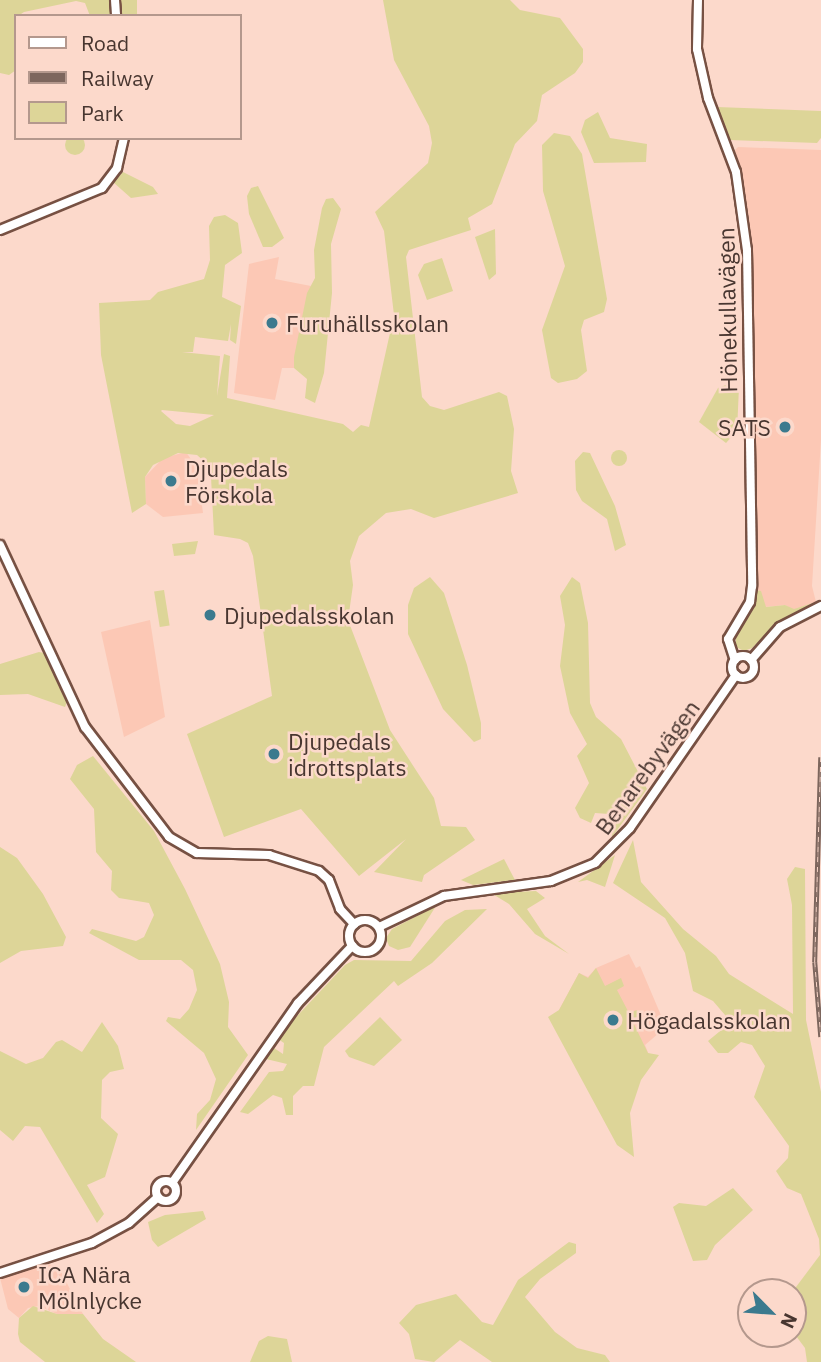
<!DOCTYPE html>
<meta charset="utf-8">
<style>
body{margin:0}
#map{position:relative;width:821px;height:1362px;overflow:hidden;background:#fcd9cb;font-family:"IBM Plex Sans",sans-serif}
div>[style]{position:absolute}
.built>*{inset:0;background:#fcc8b5}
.green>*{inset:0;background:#ddd598;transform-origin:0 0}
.round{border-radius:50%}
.roads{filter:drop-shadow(2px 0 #775143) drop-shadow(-2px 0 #775143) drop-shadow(0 2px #775143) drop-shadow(0 -2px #775143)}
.tertiary>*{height:8px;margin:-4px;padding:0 4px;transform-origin:4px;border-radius:4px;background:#fff}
.tertiary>.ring{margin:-4px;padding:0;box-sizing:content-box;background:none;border:8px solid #fff;border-radius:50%}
.rail>*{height:4.5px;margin-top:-2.25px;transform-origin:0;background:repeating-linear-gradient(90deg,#fcd9cb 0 5px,#7d665d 0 10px);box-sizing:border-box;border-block:2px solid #7d665d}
.dots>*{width:19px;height:19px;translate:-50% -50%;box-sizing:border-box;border:4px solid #fcd9cb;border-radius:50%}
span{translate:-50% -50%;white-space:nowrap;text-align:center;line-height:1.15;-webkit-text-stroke:5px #fcd9cb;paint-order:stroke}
.street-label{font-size:23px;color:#483630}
.poi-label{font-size:23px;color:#483630}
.left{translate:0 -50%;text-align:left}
.right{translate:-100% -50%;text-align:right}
.legend{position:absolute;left:14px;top:14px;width:228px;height:126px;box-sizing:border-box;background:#fcd9cb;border:2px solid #b4988d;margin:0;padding:9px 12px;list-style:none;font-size:21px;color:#483630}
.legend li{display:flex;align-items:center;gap:14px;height:35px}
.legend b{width:35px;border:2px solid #b4988d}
.north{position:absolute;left:737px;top:1278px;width:70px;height:70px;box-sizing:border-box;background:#fcd9cb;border:2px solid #b4988d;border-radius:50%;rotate:115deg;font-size:19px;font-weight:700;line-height:28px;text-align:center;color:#483630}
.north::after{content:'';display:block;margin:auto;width:24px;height:32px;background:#3b7a8e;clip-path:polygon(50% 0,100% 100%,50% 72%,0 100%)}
</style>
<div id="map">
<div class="built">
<div style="clip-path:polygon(738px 147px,821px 150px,821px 440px,812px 586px,816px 602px,794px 610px,785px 605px,765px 607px,758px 589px,754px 589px,751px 260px,748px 217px,733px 152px)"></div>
<div style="clip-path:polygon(279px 257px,275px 279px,311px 286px,294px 368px,282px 368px,275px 400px,234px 393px,249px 264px)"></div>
<div style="clip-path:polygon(186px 452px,197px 468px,203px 513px,163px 517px,146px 504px,145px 477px,163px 458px)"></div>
<div style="clip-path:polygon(150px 620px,165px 717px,124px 737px,101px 632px)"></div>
<div style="clip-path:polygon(629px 954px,636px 968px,640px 966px,666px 1027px,645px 1045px,651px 1060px,559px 1010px,579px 973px,588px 977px,596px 968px)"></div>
<div style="clip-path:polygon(48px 1264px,59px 1268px,83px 1314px,57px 1314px,39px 1306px,28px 1308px,19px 1318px,8px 1309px,0 1278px)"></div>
</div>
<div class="green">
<div style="clip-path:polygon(0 0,137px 0,137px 16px,90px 16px,85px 3px,76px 1px,24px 12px,15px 18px,16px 70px,9px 75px,0 73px)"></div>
<div style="clip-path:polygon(evenodd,383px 0,510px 0,520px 10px,560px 18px,583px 49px,583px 62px,575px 73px,542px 95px,537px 121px,515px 144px,492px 204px,468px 218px,471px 230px,409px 250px,406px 257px,422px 397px,430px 406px,444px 410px,499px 392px,507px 396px,514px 429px,511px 471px,518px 493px,434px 518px,411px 509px,386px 513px,359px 536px,350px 561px,353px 585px,348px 620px,390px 730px,434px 798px,441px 826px,466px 827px,475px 840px,424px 875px,422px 882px,374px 872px,406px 839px,359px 876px,301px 809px,224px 837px,187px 734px,272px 696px,253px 556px,248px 543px,240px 539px,214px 535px,211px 477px,207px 464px,197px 455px,178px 453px,153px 465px,145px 477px,146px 504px,132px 513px,101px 355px,99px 303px,150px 300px,158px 292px,204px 279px,210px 260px,209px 226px,214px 217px,225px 215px,238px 223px,242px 253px,225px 265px,222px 297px,241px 306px,236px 344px,230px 340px,231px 324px,228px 341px,195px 337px,193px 352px,182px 352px,220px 356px,217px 396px,224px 354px,230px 356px,227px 398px,343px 424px,353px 432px,361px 425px,369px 427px,394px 315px,384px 231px,375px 212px,428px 163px,432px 143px,429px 126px,394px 60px,383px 0,161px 411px,162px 410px,214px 415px,190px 426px,176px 424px,161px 411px)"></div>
<div style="clip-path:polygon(717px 107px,821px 111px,821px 138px,817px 143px,730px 140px)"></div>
<div style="clip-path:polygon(598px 112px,610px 138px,647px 144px,646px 162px,594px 163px,581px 132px,585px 120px)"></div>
<div style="clip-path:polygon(554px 133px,570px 136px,582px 154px,607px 299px,604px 312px,584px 320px,581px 330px,587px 371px,577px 379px,558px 383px,551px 378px,542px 330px,565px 266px,543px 191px,542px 145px)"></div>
<div class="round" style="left:65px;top:135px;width:20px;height:20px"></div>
<div style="clip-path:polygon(123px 172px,153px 187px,158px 194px,131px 198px,113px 182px)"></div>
<div style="clip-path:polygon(258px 186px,284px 238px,272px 247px,263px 247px,249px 214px,247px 196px,251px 188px)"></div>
<div style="clip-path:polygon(333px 198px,341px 209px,331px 244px,332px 293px,324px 373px,315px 403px,305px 398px,307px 379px,294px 368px,294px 357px,307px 293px,315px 278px,314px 250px,322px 208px,326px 199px)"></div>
<div style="clip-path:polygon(495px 229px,496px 274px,489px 280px,475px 237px)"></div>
<div style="clip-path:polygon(442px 258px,453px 291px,427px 300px,418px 275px,424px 264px)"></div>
<div style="clip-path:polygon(726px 385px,739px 387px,737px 431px,726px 443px,699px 422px,718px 388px)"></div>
<div class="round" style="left:611px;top:450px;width:16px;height:16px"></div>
<div style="clip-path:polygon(583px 452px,590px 453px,615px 506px,626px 545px,615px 551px,607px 519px,582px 501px,576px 490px,575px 461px)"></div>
<div style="clip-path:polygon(198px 541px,195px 554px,174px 556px,172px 544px)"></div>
<div style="clip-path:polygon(430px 577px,444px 593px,467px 665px,481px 723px,481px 739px,474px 742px,443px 709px,408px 634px,408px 605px,414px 588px)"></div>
<div style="clip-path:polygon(572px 577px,580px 583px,588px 623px,590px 703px,596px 717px,621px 739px,647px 789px,612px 837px,609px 814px,595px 813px,591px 823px,580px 818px,575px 808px,589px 783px,577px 756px,587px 744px,570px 713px,560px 666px,565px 625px,560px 596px)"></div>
<div style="left:164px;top:590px;width:36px;height:10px;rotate:81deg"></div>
<div style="clip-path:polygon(756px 590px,761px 591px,766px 607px,785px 605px,794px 609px,816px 602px,816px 605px,779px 621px,752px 648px,744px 651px,736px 647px,736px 638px,755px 605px)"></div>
<div style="clip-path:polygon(39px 652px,44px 653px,68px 699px,65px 707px,28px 694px,0 695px,0 664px)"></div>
<div style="clip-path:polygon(93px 756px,154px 831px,185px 889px,220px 964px,229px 1002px,228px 1027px,248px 1055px,196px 1130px,197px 1114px,210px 1100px,216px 1079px,204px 1053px,166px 1021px,168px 1017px,180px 1019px,189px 1009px,197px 990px,193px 970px,181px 960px,139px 960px,89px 933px,92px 929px,136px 941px,144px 937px,154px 915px,149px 903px,119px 898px,111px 890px,112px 871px,96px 852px,94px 809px,70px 779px,77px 765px)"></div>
<div style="clip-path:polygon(633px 840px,641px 882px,683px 929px,716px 956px,729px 974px,793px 1014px,792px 905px,787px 879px,795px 867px,805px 869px,806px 1020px,821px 1092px,821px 1362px,807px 1362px,805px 1348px,793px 1332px,796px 1287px,820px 1255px,819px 1239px,801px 1194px,787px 1188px,776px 1171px,788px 1158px,789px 1146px,754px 1097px,765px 1066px,752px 1045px,741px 1042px,728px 1053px,718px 1053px,708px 1041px,725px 1027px,725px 1015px,713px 1001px,693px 991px,685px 953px,665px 918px,613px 883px)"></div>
<div style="clip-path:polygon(0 847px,17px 858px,43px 894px,66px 937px,63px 946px,21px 951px,0 963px)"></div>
<div style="clip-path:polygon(615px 855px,605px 887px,587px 880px,578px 882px)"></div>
<div style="clip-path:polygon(504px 859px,515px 880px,473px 885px,461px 880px)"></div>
<div style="clip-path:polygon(536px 891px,545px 898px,527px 909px,545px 936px,569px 954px,535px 934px,509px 904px,491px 893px)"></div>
<div style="clip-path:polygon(436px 906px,410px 947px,398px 950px,389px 946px,386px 938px,392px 929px)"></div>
<div style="clip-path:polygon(487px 909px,432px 963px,398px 986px,394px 981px,324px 1047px,314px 1086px,303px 1086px,293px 1096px,293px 1115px,286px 1115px,282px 1098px,273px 1095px,248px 1114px,240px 1112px,269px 1072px,283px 1071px,287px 1064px,266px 1059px,274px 1048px,283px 1054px,284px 1043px,278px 1039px,283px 1031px,345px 965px,354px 960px,411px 961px,445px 921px,465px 910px)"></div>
<div style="clip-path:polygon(596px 968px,605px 986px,621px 978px,624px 986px,617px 990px,629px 1013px,637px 1010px,640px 1015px,632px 1020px,648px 1053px,659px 1055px,641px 1080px,630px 1113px,634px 1157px,617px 1145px,548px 1017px,559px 1010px,579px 973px,588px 978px)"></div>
<div style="clip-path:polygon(380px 1017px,402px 1040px,374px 1066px,349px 1057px,345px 1051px)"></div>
<div style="clip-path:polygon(102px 1022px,118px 1046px,124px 1069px,110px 1072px,102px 1080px,101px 1118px,118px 1134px,105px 1177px,87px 1185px,104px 1214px,97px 1223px,40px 1127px,25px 1126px,13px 1141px,0 1130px,0 1051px,26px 1064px,43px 1058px,56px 1042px,62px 1040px,82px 1052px)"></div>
<div style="clip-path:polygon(733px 1188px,753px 1210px,715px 1245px,707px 1260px,693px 1261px,673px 1207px,679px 1203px,706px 1206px)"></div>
<div style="clip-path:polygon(203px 1211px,206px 1219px,158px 1247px,152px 1240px,148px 1222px,165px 1215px)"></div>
<div style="clip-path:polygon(569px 1242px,576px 1244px,576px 1253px,540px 1279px,525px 1297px,555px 1332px,577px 1348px,605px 1355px,610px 1362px,492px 1362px,460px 1340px,434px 1362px,415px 1359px,409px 1334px,399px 1323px,416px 1305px,456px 1294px,482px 1322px,493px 1325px,518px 1280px)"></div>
<div style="clip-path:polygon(33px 1306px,57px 1314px,83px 1314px,103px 1339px,136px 1362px,45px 1362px,20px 1342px,18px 1334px,19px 1318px)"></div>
<div style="clip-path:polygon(268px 1336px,287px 1339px,292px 1362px,250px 1362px,259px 1341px)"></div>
</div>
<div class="roads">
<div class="tertiary">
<div style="left:115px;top:0;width:16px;rotate:86deg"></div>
<div style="left:698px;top:0;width:49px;rotate:91.2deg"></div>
<div style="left:697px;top:49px;width:50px;rotate:77.3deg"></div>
<div style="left:708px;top:98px;width:79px;rotate:69.3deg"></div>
<div style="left:736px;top:172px;width:79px;rotate:82deg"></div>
<div style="left:747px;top:250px;width:336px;rotate:89.1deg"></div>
<div style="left:752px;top:586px;width:16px;rotate:97deg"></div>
<div style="left:750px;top:602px;width:43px;rotate:120.7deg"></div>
<div style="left:728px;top:639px;width:22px;rotate:72deg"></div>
<div style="left:0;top:230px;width:110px;rotate:-22.4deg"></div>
<div style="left:102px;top:188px;width:25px;rotate:-53deg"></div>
<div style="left:117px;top:168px;width:31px;rotate:-77deg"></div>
<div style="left:0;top:545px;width:201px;rotate:65deg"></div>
<div style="left:85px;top:727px;width:138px;rotate:52.6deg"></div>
<div style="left:169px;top:837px;width:32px;rotate:30deg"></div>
<div style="left:197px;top:853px;width:72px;rotate:1.6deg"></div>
<div style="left:269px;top:855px;width:52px;rotate:17.7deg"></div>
<div style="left:319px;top:871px;width:13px;rotate:42deg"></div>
<div style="left:329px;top:880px;width:31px;rotate:69deg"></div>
<div style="left:340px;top:909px;width:21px;rotate:47deg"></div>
<div class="ring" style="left:732px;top:656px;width:14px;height:14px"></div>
<div style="left:751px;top:660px;width:44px;rotate:-48.7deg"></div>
<div style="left:780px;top:627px;width:46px;rotate:-27.1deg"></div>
<div class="ring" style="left:349px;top:920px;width:24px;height:24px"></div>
<div style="left:379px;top:927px;width:72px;rotate:-25.5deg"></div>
<div style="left:444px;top:896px;width:108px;rotate:-8deg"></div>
<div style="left:551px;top:881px;width:48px;rotate:-22.2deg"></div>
<div style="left:595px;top:863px;width:49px;rotate:-45deg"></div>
<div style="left:630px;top:828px;width:186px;rotate:-55.3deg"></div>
<div class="ring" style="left:156px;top:1181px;width:12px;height:12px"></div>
<div style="left:172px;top:1183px;width:220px;rotate:-55deg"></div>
<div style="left:298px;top:1003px;width:79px;rotate:-46.5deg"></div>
<div style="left:0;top:1273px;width:97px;rotate:-18.1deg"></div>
<div style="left:92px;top:1243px;width:42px;rotate:-28.4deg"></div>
<div style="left:129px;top:1223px;width:39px;rotate:-42deg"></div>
</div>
</div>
<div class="rail">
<div style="left:821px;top:757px;width:205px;rotate:91.7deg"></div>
<div style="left:815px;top:962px;width:75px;rotate:85.4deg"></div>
</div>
<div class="dots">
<div style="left:272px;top:323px;background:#3b7a8e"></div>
<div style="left:785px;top:427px;background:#3b7a8e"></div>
<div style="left:171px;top:481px;background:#3b7a8e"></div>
<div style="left:210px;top:615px;background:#3b7a8e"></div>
<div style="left:274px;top:754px;background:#3b7a8e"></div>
<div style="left:613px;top:1020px;background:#3b7a8e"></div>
<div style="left:24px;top:1287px;background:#3b7a8e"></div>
</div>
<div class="street-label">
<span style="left:727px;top:310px;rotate:-91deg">Hönekullavägen</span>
<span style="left:647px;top:767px;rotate:-54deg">Benarebyvägen</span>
</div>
<div class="poi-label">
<span class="left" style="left:286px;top:323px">Furuhällsskolan</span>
<span class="right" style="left:771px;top:427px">SATS</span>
<span class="left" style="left:185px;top:481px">Djupedals<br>Förskola</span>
<span class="left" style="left:224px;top:615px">Djupedalsskolan</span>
<span class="left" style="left:288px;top:754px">Djupedals<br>idrottsplats</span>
<span class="left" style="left:627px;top:1020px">Högadalsskolan</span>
<span class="left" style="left:38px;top:1287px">ICA Nära<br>Mölnlycke</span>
</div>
<ul class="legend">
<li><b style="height:9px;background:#fff"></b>Road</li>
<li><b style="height:9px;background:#7d665d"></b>Railway</li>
<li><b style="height:19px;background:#ddd598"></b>Park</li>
</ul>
<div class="north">N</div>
</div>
